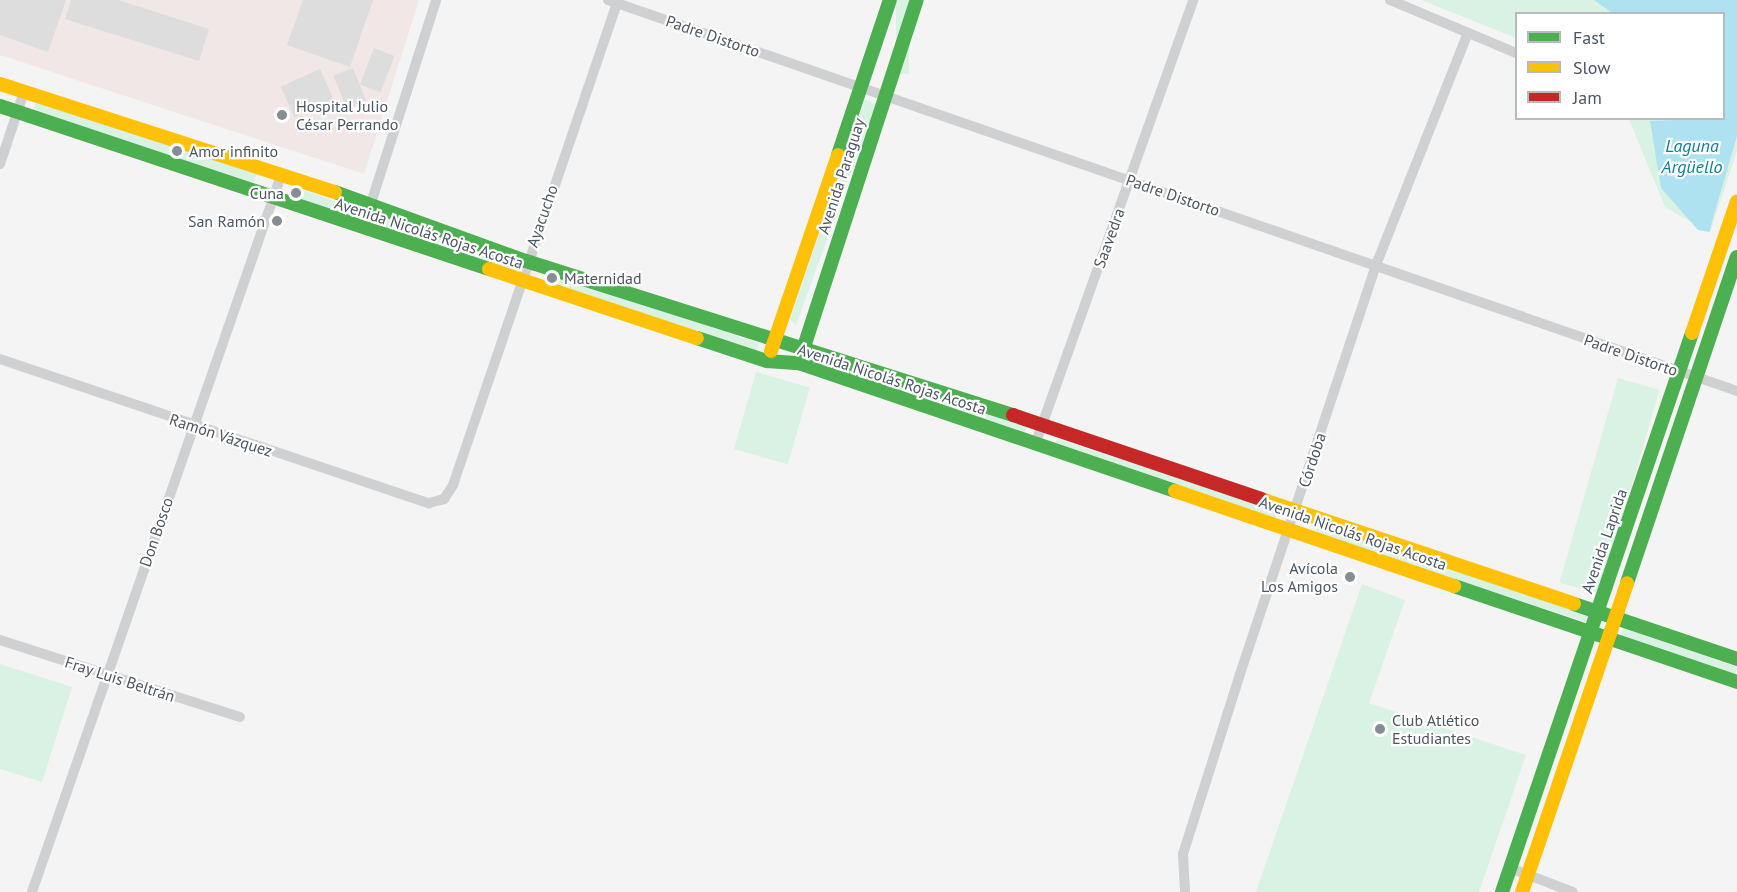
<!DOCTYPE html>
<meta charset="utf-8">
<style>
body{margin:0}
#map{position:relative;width:1737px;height:892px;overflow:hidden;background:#f4f4f4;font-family:"PT Sans",sans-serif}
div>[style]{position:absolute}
.medical>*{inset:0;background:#f1e7e6}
.green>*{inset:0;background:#d9f2e3;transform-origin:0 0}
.water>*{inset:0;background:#aee2f0}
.building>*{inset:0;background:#ddddde;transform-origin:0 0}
.street>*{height:10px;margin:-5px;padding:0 5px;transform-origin:5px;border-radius:5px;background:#ced0d2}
.fast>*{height:14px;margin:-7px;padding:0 7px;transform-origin:7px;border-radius:7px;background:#4caf50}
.slow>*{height:14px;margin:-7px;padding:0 7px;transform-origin:7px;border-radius:7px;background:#ffc107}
.jam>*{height:14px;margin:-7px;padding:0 7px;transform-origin:7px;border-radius:7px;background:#c62828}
.dots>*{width:16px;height:16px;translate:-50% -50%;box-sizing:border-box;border:3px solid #fff;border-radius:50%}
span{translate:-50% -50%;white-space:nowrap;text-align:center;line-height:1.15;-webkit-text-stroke:4.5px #fff;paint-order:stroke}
.street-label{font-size:16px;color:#4a5661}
.poi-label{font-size:16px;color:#4a5661}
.left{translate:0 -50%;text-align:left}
.right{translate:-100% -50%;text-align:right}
.water-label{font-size:18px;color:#0c7c9b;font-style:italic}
.legend{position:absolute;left:1515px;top:12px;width:210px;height:108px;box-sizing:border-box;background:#fff;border:2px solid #b7bbc0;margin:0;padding:8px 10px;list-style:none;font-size:18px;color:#4a5661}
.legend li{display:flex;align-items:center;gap:12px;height:30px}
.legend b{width:30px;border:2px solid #b7bbc0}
</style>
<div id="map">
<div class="medical">
<div style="clip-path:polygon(0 0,419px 0,364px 174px,0 55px)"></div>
</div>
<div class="green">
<div style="left:896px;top:0;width:13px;height:74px"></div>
<div style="clip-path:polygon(1421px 0,1737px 0,1737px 151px,1710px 233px,1665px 207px,1629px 119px,1724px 118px,1724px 14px,1516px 14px,1516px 38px)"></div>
<div style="clip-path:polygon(865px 100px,876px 104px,796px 325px,790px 320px)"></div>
<div style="left:36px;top:102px;width:232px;height:10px;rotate:18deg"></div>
<div style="left:295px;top:187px;width:66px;height:9px;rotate:20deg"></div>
<div style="clip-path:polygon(378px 211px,516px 262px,513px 272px,375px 223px)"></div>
<div style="left:549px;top:271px;width:222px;height:10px;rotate:19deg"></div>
<div style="clip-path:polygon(825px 359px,1027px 427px,1025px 433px,823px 364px)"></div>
<div style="left:756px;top:372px;width:56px;height:80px;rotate:16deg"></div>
<div style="left:1618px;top:378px;width:43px;height:213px;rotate:16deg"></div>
<div style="left:1057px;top:439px;width:232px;height:8px;rotate:18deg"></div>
<div style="left:1316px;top:526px;width:287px;height:8px;rotate:18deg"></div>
<div style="clip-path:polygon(1362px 584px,1405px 600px,1369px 703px,1526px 755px,1479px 892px,1256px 892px)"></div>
<div style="left:1623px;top:628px;width:121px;height:8px;rotate:19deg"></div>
<div style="clip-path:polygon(0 664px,72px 687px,42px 782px,0 769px)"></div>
</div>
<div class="water">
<div style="clip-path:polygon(1594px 0,1737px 0,1737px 136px,1709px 232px,1698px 230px,1661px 188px,1650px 121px,1724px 118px,1724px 14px,1612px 13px)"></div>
</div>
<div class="building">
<div style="clip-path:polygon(0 0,66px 0,48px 52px,0 35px)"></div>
<div style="clip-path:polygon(71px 0,118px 0,209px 29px,199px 61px,65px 19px)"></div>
<div style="clip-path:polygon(303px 0,373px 0,350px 67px,287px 45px)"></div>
<div style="left:374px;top:48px;width:22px;height:39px;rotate:21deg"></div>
<div style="left:353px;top:68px;width:35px;height:21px;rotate:68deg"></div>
<div style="left:320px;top:69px;width:34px;height:43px;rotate:66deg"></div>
</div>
<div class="street">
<div style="left:608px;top:0;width:1195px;rotate:19.1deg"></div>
<div style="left:1390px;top:0;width:137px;rotate:22.8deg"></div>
<div style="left:0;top:164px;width:76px;rotate:-71.6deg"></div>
<div style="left:363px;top:228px;width:239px;rotate:-72.2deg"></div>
<div style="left:0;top:359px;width:453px;rotate:18.6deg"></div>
<div style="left:429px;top:503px;width:16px;rotate:-15deg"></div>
<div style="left:444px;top:499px;width:17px;rotate:-57deg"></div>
<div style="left:453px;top:485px;width:512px;rotate:-71.21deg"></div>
<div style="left:1036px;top:442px;width:469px;rotate:-70.4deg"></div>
<div style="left:0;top:640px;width:252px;rotate:17.8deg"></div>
<div style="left:1510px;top:868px;width:67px;rotate:20.9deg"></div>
<div style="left:32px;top:892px;width:761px;rotate:-70.83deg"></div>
<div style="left:1185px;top:892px;width:38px;rotate:-93deg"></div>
<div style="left:1183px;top:854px;width:189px;rotate:-72.4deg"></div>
<div style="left:1240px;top:674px;width:431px;rotate:-71.6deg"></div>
<div style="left:1376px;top:265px;width:247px;rotate:-68.4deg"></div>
</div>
<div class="fast">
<div style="left:0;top:106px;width:515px;rotate:18.43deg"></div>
<div style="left:838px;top:155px;width:163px;rotate:-71.5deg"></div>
<div style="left:335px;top:192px;width:203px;rotate:19.9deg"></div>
<div style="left:526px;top:261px;width:511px;rotate:17.55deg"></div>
<div style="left:697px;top:338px;width:74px;rotate:18.2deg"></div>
<div style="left:767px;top:361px;width:32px;rotate:4deg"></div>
<div style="left:799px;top:363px;width:397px;rotate:18.8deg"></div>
<div style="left:801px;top:356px;width:374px;rotate:-72deg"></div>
<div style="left:1627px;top:583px;width:344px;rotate:-71.4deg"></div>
<div style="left:1454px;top:586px;width:299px;rotate:18.7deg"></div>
<div style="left:1574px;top:604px;width:172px;rotate:18.6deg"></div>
<div style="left:1502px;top:892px;width:590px;rotate:-71.23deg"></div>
</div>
<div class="slow">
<div style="left:0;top:84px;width:352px;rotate:17.9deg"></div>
<div style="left:489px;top:269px;width:219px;rotate:18.4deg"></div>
<div style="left:1692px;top:333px;width:139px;rotate:-71.2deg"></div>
<div style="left:771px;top:351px;width:207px;rotate:-71.1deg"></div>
<div style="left:1175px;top:491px;width:295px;rotate:18.8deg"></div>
<div style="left:1261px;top:499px;width:330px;rotate:18.5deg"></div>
<div style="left:1522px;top:892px;width:326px;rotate:-71.2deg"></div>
</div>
<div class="jam">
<div style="left:1013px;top:415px;width:262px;rotate:18.7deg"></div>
</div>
<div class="dots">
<div style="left:282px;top:115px;background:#868d94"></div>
<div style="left:177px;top:151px;background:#868d94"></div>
<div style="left:296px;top:193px;background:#868d94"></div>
<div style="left:277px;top:221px;background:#868d94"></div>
<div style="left:552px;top:278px;background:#868d94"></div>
<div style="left:1350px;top:577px;background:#868d94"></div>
<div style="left:1380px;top:729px;background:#868d94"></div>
</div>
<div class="street-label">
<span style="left:713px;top:36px;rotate:19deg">Padre Distorto</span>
<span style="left:841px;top:176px;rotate:-72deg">Avenida Paraguay</span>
<span style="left:1173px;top:195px;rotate:19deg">Padre Distorto</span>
<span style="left:542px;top:216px;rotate:-71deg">Ayacucho</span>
<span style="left:429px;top:233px;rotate:18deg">Avenida Nicolás Rojas Acosta</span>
<span style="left:1109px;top:238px;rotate:-70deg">Saavedra</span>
<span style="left:1631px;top:355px;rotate:19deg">Padre Distorto</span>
<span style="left:892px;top:379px;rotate:18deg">Avenida Nicolás Rojas Acosta</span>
<span style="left:221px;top:435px;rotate:18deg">Ramón Vázquez</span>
<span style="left:1312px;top:460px;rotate:-72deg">Córdoba</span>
<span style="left:156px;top:532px;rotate:-71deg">Don Bosco</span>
<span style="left:1353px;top:533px;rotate:19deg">Avenida Nicolás Rojas Acosta</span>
<span style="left:1604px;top:541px;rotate:-71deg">Avenida Laprida</span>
<span style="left:120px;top:679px;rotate:18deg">Fray Luis Beltrán</span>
</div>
<div class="poi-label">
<span class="left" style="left:296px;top:115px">Hospital Julio<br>César Perrando</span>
<span class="left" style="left:189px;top:151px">Amor infinito</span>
<span class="right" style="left:284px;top:193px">Cuna</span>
<span class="right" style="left:265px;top:221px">San Ramón</span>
<span class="left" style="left:564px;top:278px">Maternidad</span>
<span class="right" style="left:1338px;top:577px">Avícola<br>Los Amigos</span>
<span class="left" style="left:1392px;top:729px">Club Atlético<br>Estudiantes</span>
</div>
<div class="water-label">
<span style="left:1692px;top:157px">Laguna<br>Argüello</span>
</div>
<ul class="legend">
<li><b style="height:8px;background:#4caf50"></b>Fast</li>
<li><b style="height:8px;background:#ffc107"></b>Slow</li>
<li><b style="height:8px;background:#c62828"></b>Jam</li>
</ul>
</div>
